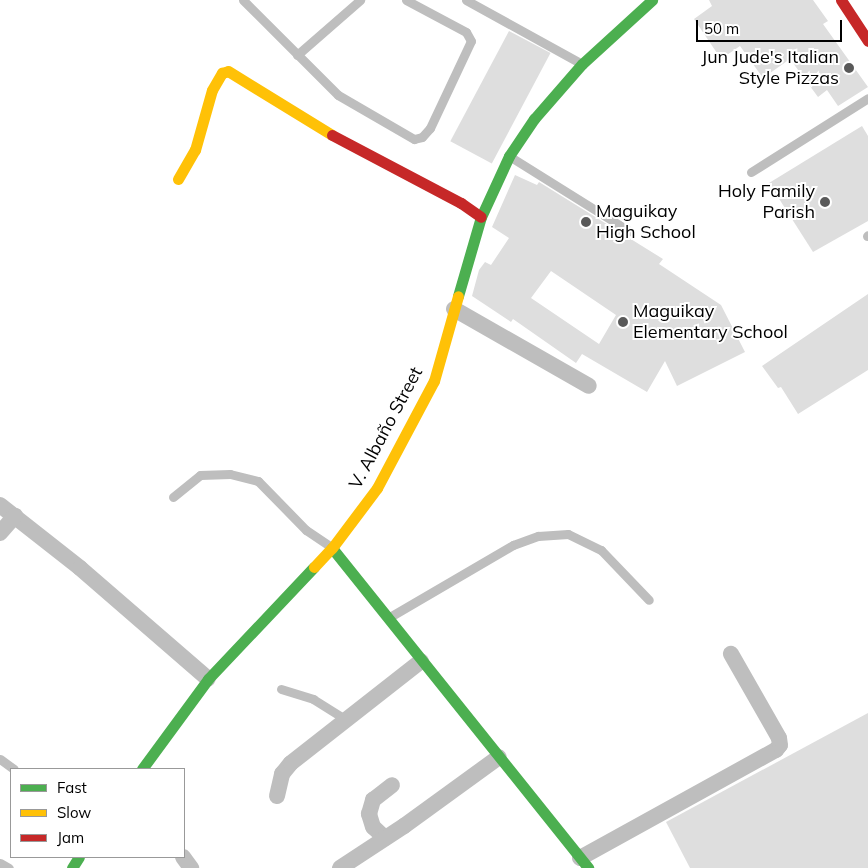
<!DOCTYPE html>
<meta charset="utf-8">
<style>
body{margin:0}
#map{position:relative;width:868px;height:868px;overflow:hidden;background:#fff;font-family:Mulish,sans-serif}
div>[style]{position:absolute}
.building>*{inset:0;background:#dedede;transform-origin:0 0}
.lane>*{height:9px;margin:-4.5px;padding:0 4.5px;transform-origin:4.5px;border-radius:4.5px;background:#bebebe}
.street>*{height:16px;margin:-8px;padding:0 8px;transform-origin:8px;border-radius:8px;background:#bebebe}
.fast>*{height:11px;margin:-5.5px;padding:0 5.5px;transform-origin:5.5px;border-radius:5.5px;background:#4caf50}
.slow>*{height:11px;margin:-5.5px;padding:0 5.5px;transform-origin:5.5px;border-radius:5.5px;background:#ffc107}
.jam>*{height:11px;margin:-5.5px;padding:0 5.5px;transform-origin:5.5px;border-radius:5.5px;background:#c62828}
.dots>*{width:14px;height:14px;translate:-50% -50%;box-sizing:border-box;border:2px solid #fff;border-radius:50%}
span{translate:-50% -50%;white-space:nowrap;text-align:center;line-height:1.15;-webkit-text-stroke:4px #fff;paint-order:stroke}
.poi-label{font-size:18px;color:#000}
.right{translate:-100% -50%;text-align:right}
.left{translate:0 -50%;text-align:left}
.street-label{font-size:18px;color:#000}
.legend{position:absolute;left:10px;top:768px;width:175px;height:90px;box-sizing:border-box;background:#fff;border:1px solid #999;margin:0;padding:6px 9px;list-style:none;font-size:15px;color:#000}
.legend li{display:flex;align-items:center;gap:10px;height:25px}
.legend b{width:25px;border:1px solid #999}
.scale{position:absolute;left:696px;top:20px;width:146px;height:22px;box-sizing:border-box;border:2px solid #000;border-top:0;padding-left:6px;font-size:15px;line-height:18px;white-space:nowrap;color:#000;-webkit-text-stroke:4px #fff;paint-order:stroke}
</style>
<div id="map">
<div class="building">
<div style="clip-path:polygon(709px 0,813px 0,828px 21px,823px 24px,868px 87px,838px 106px,827px 90px,818px 97px,790px 59px,763px 78px,740px 46px,721px 59px,694px 19px,712px 6px)"></div>
<div style="left:509px;top:31px;width:47px;height:125px;rotate:28deg"></div>
<div style="clip-path:polygon(862px 126px,868px 136px,868px 221px,813px 252px,769px 183px)"></div>
<div style="clip-path:polygon(evenodd,515px 175px,537px 185px,539px 182px,663px 259px,659px 264px,721px 305px,745px 352px,677px 386px,665px 361px,647px 392px,582px 354px,576px 363px,513px 319px,511px 322px,472px 296px,479px 270px,485px 262px,491px 265px,509px 238px,492px 227px,515px 175px,551px 271px,616px 315px,599px 344px,531px 298px,551px 271px)"></div>
<div style="clip-path:polygon(868px 294px,868px 370px,798px 414px,781px 387px,778px 388px,762px 366px)"></div>
<div style="clip-path:polygon(868px 713px,868px 868px,690px 868px,666px 822px)"></div>
</div>
<div class="lane">
<div style="left:243px;top:0;width:134px;rotate:45deg"></div>
<div style="left:338px;top:95px;width:88px;rotate:30.1deg"></div>
<div style="left:414px;top:139px;width:8px;rotate:-14deg"></div>
<div style="left:422px;top:137px;width:12px;rotate:-48deg"></div>
<div style="left:430px;top:128px;width:96px;rotate:-64.8deg"></div>
<div style="left:471px;top:41px;width:10px;rotate:-119deg"></div>
<div style="left:466px;top:32px;width:68px;rotate:-151.9deg"></div>
<div style="left:466px;top:0;width:132px;rotate:28.9deg"></div>
<div style="left:297px;top:55px;width:84px;rotate:-41.1deg"></div>
<div style="left:509px;top:156px;width:142px;rotate:32deg"></div>
<div style="left:751px;top:172px;width:138px;rotate:-32.3deg"></div>
<div style="left:867px;top:236px;width:1px;rotate:-45deg"></div>
<div style="left:173px;top:497px;width:35px;rotate:-39deg"></div>
<div style="left:200px;top:475px;width:30px;rotate:-2deg"></div>
<div style="left:230px;top:474px;width:29px;rotate:14deg"></div>
<div style="left:258px;top:481px;width:69px;rotate:45.6deg"></div>
<div style="left:306px;top:530px;width:30px;rotate:34deg"></div>
<div style="left:388px;top:618px;width:145px;rotate:-30.3deg"></div>
<div style="left:513px;top:545px;width:27px;rotate:-20deg"></div>
<div style="left:538px;top:536px;width:30px;rotate:-4deg"></div>
<div style="left:568px;top:534px;width:37px;rotate:26deg"></div>
<div style="left:601px;top:550px;width:69px;rotate:46.2deg"></div>
<div style="left:281px;top:689px;width:34px;rotate:17deg"></div>
<div style="left:313px;top:699px;width:40px;rotate:32deg"></div>
<div style="left:0;top:759px;width:17px;rotate:36deg"></div>
<div style="left:0;top:863px;width:10px;rotate:29deg"></div>
</div>
<div class="street">
<div style="left:454px;top:309px;width:155px;rotate:29.7deg"></div>
<div style="left:0;top:505px;width:102px;rotate:38.2deg"></div>
<div style="left:80px;top:568px;width:169px;rotate:40.9deg"></div>
<div style="left:0;top:533px;width:23px;rotate:-49deg"></div>
<div style="left:277px;top:796px;width:23px;rotate:-77deg"></div>
<div style="left:282px;top:774px;width:14px;rotate:-51deg"></div>
<div style="left:291px;top:763px;width:165px;rotate:-38.1deg"></div>
<div style="left:385px;top:838px;width:16px;rotate:-137deg"></div>
<div style="left:373px;top:827px;width:14px;rotate:-107deg"></div>
<div style="left:369px;top:814px;width:15px;rotate:-74deg"></div>
<div style="left:373px;top:800px;width:24px;rotate:-38deg"></div>
<div style="left:183px;top:857px;width:14px;rotate:54deg"></div>
<div style="left:580px;top:858px;width:224px;rotate:-28.9deg"></div>
<div style="left:776px;top:750px;width:6px;rotate:-51deg"></div>
<div style="left:780px;top:745px;width:7px;rotate:-98deg"></div>
<div style="left:779px;top:738px;width:97px;rotate:-119.7deg"></div>
<div style="left:340px;top:868px;width:77px;rotate:-33.3deg"></div>
<div style="left:404px;top:826px;width:117px;rotate:-36deg"></div>
</div>
<div class="fast">
<div style="left:458px;top:296px;width:82px;rotate:-73.8deg"></div>
<div style="left:481px;top:217px;width:67px;rotate:-65.3deg"></div>
<div style="left:509px;top:156px;width:45px;rotate:-56deg"></div>
<div style="left:534px;top:119px;width:73px;rotate:-48.9deg"></div>
<div style="left:582px;top:64px;width:95px;rotate:-42.4deg"></div>
<div style="left:332px;top:548px;width:410px;rotate:51.3deg"></div>
<div style="left:142px;top:769px;width:112px;rotate:-53.7deg"></div>
<div style="left:208px;top:679px;width:154px;rotate:-46.6deg"></div>
<div style="left:72px;top:868px;width:13px;rotate:-58deg"></div>
</div>
<div class="slow">
<div style="left:178px;top:179px;width:34px;rotate:-60deg"></div>
<div style="left:195px;top:150px;width:62px;rotate:-74.2deg"></div>
<div style="left:212px;top:90px;width:20px;rotate:-60deg"></div>
<div style="left:222px;top:73px;width:6px;rotate:-18deg"></div>
<div style="left:228px;top:71px;width:122px;rotate:31.6deg"></div>
<div style="left:314px;top:567px;width:26px;rotate:-47deg"></div>
<div style="left:332px;top:548px;width:75px;rotate:-53.1deg"></div>
<div style="left:377px;top:488px;width:121px;rotate:-62deg"></div>
<div style="left:434px;top:381px;width:88px;rotate:-74.2deg"></div>
</div>
<div class="jam">
<div style="left:841px;top:0;width:49px;rotate:56.6deg"></div>
<div style="left:332px;top:135px;width:146px;rotate:27.8deg"></div>
<div style="left:461px;top:203px;width:24px;rotate:35deg"></div>
</div>
<div class="dots">
<div style="left:849px;top:68px;background:#595959"></div>
<div style="left:825px;top:202px;background:#595959"></div>
<div style="left:586px;top:222px;background:#595959"></div>
<div style="left:623px;top:322px;background:#595959"></div>
</div>
<div class="poi-label">
<span class="right" style="left:839px;top:68px">Jun Jude's Italian<br>Style Pizzas</span>
<span class="right" style="left:815px;top:202px">Holy Family<br>Parish</span>
<span class="left" style="left:596px;top:222px">Maguikay<br>High School</span>
<span class="left" style="left:633px;top:322px">Maguikay<br>Elementary School</span>
</div>
<div class="street-label">
<span style="left:386px;top:428px;rotate:-62deg">V. Albaño Street</span>
</div>
<ul class="legend">
<li><b style="height:6px;background:#4caf50"></b>Fast</li>
<li><b style="height:6px;background:#ffc107"></b>Slow</li>
<li><b style="height:6px;background:#c62828"></b>Jam</li>
</ul>
<div class="scale">50 m</div>
</div>
